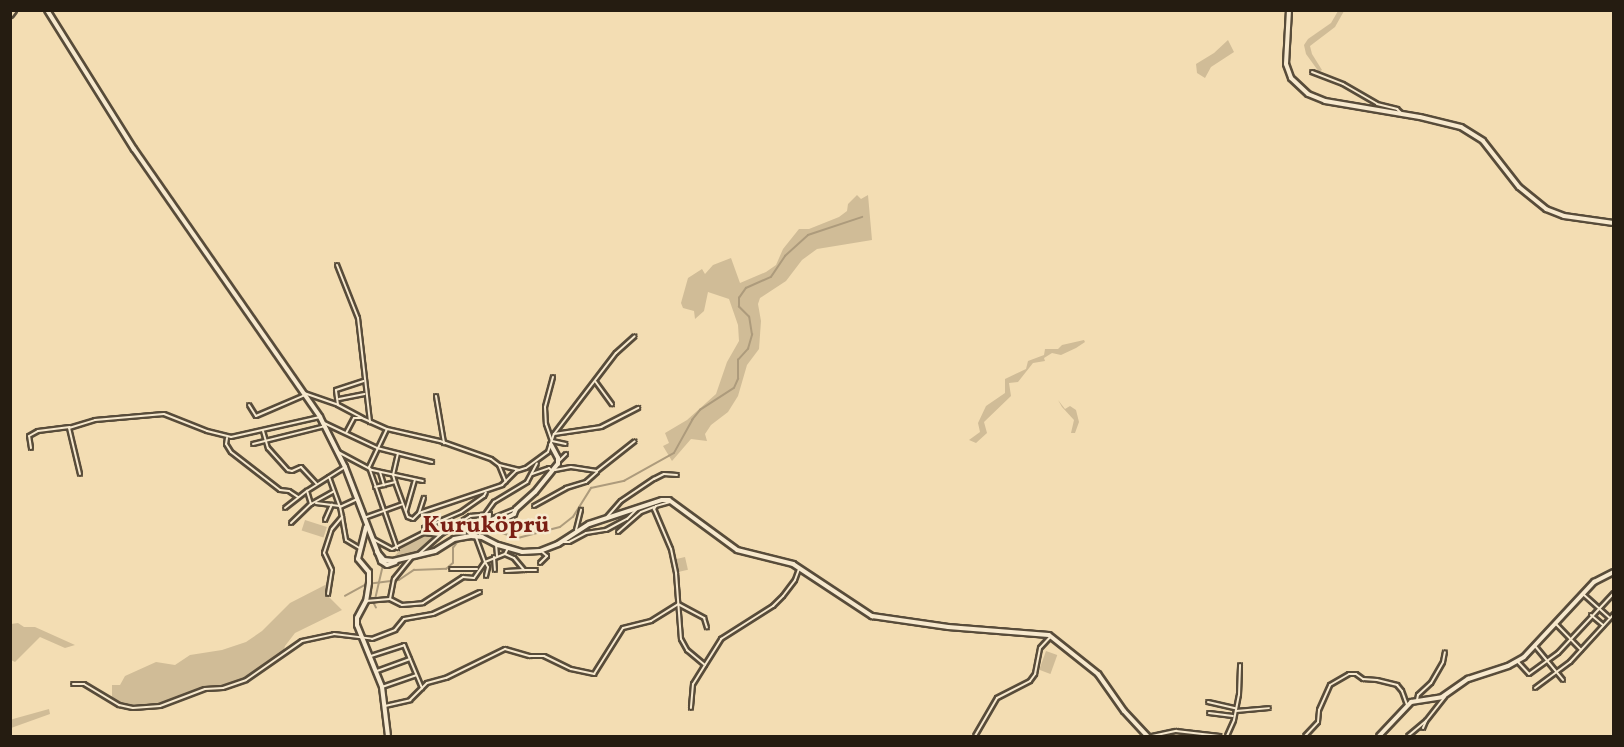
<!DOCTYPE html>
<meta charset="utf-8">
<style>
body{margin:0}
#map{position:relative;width:1624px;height:747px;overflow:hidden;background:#f3ddb3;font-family:Vollkorn,serif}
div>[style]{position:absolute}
.green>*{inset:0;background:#d0bc97;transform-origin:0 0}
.stream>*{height:1.5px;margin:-0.75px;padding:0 0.75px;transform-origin:0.75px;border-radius:0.75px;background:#ad9b7c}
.roads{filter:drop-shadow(2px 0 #584c3a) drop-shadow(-2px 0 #584c3a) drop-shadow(0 2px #584c3a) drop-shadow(0 -2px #584c3a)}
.street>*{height:2px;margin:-1px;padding:0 1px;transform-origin:1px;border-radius:1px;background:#f7e9ce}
.secondary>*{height:4px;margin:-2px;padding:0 2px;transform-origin:2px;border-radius:2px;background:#f7e9ce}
.highway>*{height:6px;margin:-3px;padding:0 3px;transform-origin:3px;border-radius:3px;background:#f3ddb3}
span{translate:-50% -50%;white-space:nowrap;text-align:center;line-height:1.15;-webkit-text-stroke:5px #f7e9ce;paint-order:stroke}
.quarter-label{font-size:24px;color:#7a1f14;font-weight:700}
.frame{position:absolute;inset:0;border:12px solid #251c11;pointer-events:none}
</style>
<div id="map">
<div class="green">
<div style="clip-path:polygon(1338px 11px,1344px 11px,1335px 27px,1310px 46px,1312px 54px,1322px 70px,1319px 72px,1306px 54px,1304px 45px,1308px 39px,1331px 23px)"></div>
<div style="clip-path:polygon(1228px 40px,1234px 52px,1211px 67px,1205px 78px,1197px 73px,1196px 64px,1214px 53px)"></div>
<div style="clip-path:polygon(857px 195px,861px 199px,868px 195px,872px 240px,817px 249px,802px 260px,786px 281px,760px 298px,758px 304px,761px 321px,759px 349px,747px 365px,738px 396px,728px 412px,711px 425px,705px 434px,707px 441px,691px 439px,672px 461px,663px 446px,669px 443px,665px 433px,687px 420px,716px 394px,727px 362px,739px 341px,738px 325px,729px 299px,708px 292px,704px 311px,695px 319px,694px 311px,683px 308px,681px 303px,688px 278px,702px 269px,705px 274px,713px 265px,731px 258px,740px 283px,766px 272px,776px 265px,783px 249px,799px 229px,809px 229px,839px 217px,847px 211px,848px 204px)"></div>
<div style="clip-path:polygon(1084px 340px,1085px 342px,1076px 348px,1061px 355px,1052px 353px,1044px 358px,1045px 361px,1033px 363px,1018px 382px,1009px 383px,1011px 396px,984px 422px,987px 433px,976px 443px,969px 440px,980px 432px,978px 423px,986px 406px,1005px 393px,1005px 379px,1026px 369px,1028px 361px,1044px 355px,1045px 349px,1058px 349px,1062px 345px)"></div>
<div style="clip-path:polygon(1058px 400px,1065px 409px,1070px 406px,1076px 410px,1079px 422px,1075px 433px,1071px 433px,1074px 420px,1062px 407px)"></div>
<div style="left:305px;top:520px;width:23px;height:11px;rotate:18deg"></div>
<div style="clip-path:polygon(436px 535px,437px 538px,422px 550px,392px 559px,406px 543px,420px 536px)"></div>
<div style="left:685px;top:557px;width:13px;height:11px;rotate:77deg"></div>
<div style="clip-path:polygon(329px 583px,327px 595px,342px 610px,295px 633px,285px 646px,283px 653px,257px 672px,230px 685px,207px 686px,152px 706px,134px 707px,112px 700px,112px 685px,120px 685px,125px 676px,156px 662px,175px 665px,190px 655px,222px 650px,246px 642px,262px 631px,290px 603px)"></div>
<div style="clip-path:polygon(18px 623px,24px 627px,35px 627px,75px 645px,65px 648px,40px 637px,15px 662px,11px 660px,11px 624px)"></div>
<div style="left:1046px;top:651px;width:12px;height:20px;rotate:20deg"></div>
<div style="clip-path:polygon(49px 709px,50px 714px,11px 728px,11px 720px,13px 719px)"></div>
</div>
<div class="stream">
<div style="left:345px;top:596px;width:25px;rotate:-29deg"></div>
<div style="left:367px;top:584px;width:32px;rotate:-7deg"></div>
<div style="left:399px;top:580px;width:18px;rotate:-34deg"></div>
<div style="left:414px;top:570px;width:32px;rotate:-2deg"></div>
<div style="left:446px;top:569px;width:9px;rotate:-41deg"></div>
<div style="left:453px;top:563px;width:15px;rotate:-90deg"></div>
<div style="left:453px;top:548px;width:10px;rotate:-53deg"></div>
<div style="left:459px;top:540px;width:21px"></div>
<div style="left:480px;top:540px;width:16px;rotate:-38deg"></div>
<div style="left:493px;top:530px;width:26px;rotate:18deg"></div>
<div style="left:518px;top:538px;width:43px;rotate:-14.7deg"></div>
<div style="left:560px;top:527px;width:16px;rotate:-38deg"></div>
<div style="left:573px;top:517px;width:34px;rotate:-58deg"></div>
<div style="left:591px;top:488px;width:34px;rotate:-12deg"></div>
<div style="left:624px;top:481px;width:57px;rotate:-29.2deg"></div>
<div style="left:674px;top:453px;width:38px;rotate:-61deg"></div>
<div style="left:692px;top:420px;width:13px;rotate:-51deg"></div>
<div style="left:700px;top:410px;width:40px;rotate:-32.9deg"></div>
<div style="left:734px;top:388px;width:10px;rotate:-66deg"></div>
<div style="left:738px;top:379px;width:19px;rotate:-90deg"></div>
<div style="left:738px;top:360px;width:15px;rotate:-48deg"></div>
<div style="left:748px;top:349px;width:15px;rotate:-74deg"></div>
<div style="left:752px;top:335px;width:18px;rotate:-99deg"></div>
<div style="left:749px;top:317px;width:14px;rotate:-135deg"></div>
<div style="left:739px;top:307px;width:9px;rotate:-90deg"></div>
<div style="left:739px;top:298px;width:12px;rotate:-55deg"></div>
<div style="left:746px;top:288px;width:27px;rotate:-24deg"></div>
<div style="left:771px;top:277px;width:25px;rotate:-56deg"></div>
<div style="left:785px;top:256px;width:31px;rotate:-42deg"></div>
<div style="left:808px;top:235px;width:57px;rotate:-18.4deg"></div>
<div style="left:376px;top:608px;width:4px;rotate:-117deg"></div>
<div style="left:374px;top:604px;width:37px;rotate:-77deg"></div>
</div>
<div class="roads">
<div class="street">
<div style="left:1312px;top:72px;width:33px;rotate:21deg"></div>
<div style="left:1343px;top:84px;width:39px;rotate:30deg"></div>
<div style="left:1377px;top:104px;width:21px;rotate:14deg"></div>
<div style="left:1397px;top:109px;width:6px;rotate:45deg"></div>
<div style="left:337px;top:265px;width:57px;rotate:68.4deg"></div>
<div style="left:358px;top:318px;width:105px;rotate:83.4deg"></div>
<div style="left:553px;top:377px;width:31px;rotate:105deg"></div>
<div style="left:545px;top:407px;width:17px;rotate:87deg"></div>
<div style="left:546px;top:424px;width:18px;rotate:71deg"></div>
<div style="left:552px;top:441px;width:14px;rotate:12deg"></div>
<div style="left:595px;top:381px;width:29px;rotate:54deg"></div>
<div style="left:304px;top:393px;width:36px;rotate:19deg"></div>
<div style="left:338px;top:405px;width:27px;rotate:28deg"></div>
<div style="left:436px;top:396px;width:48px;rotate:80.3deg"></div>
<div style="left:339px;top:399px;width:26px;rotate:-11deg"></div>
<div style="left:249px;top:405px;width:13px;rotate:58deg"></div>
<div style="left:256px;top:416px;width:53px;rotate:-23.2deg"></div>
<div style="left:338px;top:405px;width:15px;rotate:-98deg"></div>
<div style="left:336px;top:390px;width:29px;rotate:-18deg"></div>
<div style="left:324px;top:423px;width:59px;rotate:25.3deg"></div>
<div style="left:377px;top:448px;width:57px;rotate:14.3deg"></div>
<div style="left:387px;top:429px;width:42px;rotate:115.3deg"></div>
<div style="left:369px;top:467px;width:86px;rotate:70.9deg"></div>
<div style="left:263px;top:431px;width:18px;rotate:74deg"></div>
<div style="left:268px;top:448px;width:30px;rotate:48deg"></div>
<div style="left:288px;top:470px;width:4px;rotate:14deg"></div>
<div style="left:292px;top:471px;width:10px;rotate:-24deg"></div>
<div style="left:301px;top:467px;width:23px;rotate:47deg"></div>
<div style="left:346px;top:433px;width:17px;rotate:-62deg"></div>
<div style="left:354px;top:418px;width:8px"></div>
<div style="left:362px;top:418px;width:27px;rotate:24deg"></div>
<div style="left:387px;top:429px;width:54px;rotate:12.8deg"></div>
<div style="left:440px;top:441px;width:54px;rotate:19.4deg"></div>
<div style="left:491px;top:459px;width:10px;rotate:37deg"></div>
<div style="left:499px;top:465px;width:21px;rotate:14deg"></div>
<div style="left:554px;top:434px;width:48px;rotate:-8.5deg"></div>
<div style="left:601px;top:427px;width:42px;rotate:-27.2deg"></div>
<div style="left:227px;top:438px;width:6px;rotate:99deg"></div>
<div style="left:226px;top:444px;width:9px;rotate:58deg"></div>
<div style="left:231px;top:452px;width:62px;rotate:37.8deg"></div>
<div style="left:280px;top:490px;width:9px;rotate:6deg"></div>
<div style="left:289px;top:491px;width:11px;rotate:34deg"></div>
<div style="left:253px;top:444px;width:74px;rotate:-14deg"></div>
<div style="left:31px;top:448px;width:12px;rotate:-99deg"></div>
<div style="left:29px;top:436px;width:10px;rotate:-29deg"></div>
<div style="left:38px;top:431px;width:32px;rotate:-7deg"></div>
<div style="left:338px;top:452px;width:38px;rotate:28deg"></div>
<div style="left:372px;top:470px;width:52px;rotate:12.2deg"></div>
<div style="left:559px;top:461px;width:10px;rotate:-45deg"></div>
<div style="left:499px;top:465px;width:18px;rotate:68deg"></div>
<div style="left:555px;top:470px;width:16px;rotate:-11deg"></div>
<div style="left:571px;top:467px;width:26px;rotate:9deg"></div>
<div style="left:597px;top:471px;width:48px;rotate:-38.3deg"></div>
<div style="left:380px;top:472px;width:14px;rotate:73deg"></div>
<div style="left:80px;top:474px;width:47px;rotate:-103.4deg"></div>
<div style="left:69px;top:428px;width:27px;rotate:-17deg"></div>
<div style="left:95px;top:420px;width:69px;rotate:-5deg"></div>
<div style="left:164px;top:414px;width:46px;rotate:21.6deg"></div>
<div style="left:207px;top:431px;width:25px;rotate:14deg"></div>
<div style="left:231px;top:437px;width:91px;rotate:-12.7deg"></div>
<div style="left:532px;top:474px;width:18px;rotate:-19deg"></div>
<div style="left:549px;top:468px;width:4px;rotate:45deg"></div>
<div style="left:329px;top:477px;width:32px;rotate:70deg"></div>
<div style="left:340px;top:507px;width:19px;rotate:-25deg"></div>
<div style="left:395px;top:482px;width:7px;rotate:-106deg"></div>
<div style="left:393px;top:475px;width:22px;rotate:-77deg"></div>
<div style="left:375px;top:487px;width:21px;rotate:-14deg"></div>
<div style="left:395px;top:482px;width:37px;rotate:70deg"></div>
<div style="left:408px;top:517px;width:5px;rotate:22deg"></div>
<div style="left:413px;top:519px;width:8px;rotate:-45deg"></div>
<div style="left:419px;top:513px;width:88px;rotate:-18.6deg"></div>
<div style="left:502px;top:485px;width:20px;rotate:-45deg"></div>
<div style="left:516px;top:471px;width:10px;rotate:-17deg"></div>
<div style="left:526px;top:468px;width:27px;rotate:-36deg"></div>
<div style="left:548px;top:452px;width:19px;rotate:-72deg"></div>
<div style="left:554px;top:434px;width:102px;rotate:-52.6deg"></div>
<div style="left:616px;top:353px;width:25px;rotate:-42deg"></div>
<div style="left:670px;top:502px;width:15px;rotate:164deg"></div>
<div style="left:656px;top:506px;width:4px;rotate:124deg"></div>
<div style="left:654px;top:509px;width:43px;rotate:67deg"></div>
<div style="left:671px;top:549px;width:25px;rotate:78deg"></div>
<div style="left:676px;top:573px;width:66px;rotate:85.7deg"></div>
<div style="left:681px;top:639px;width:13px;rotate:61deg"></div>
<div style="left:687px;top:650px;width:23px;rotate:40deg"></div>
<div style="left:705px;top:665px;width:22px;rotate:122deg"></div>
<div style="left:693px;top:684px;width:24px;rotate:95deg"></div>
<div style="left:316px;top:503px;width:24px;rotate:7deg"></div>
<div style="left:311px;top:504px;width:26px;rotate:-29deg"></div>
<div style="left:534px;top:506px;width:37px;rotate:-29deg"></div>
<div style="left:566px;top:488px;width:21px;rotate:-17deg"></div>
<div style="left:586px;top:482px;width:15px;rotate:-42deg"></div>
<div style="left:285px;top:508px;width:28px;rotate:-38deg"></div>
<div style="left:406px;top:511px;width:32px;rotate:-74deg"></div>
<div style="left:419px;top:513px;width:16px;rotate:-72deg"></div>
<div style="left:486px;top:513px;width:14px;rotate:-54deg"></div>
<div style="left:494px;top:502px;width:39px;rotate:-31deg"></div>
<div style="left:527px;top:482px;width:21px;rotate:-62deg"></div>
<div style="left:342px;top:517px;width:23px;rotate:80deg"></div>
<div style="left:346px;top:540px;width:17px;rotate:31deg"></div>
<div style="left:607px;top:517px;width:21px;rotate:-49deg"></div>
<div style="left:621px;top:501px;width:40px;rotate:-34deg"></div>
<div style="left:654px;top:479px;width:11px;rotate:-27deg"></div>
<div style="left:664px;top:474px;width:13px;rotate:4deg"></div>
<div style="left:364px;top:518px;width:41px;rotate:-19.7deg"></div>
<div style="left:491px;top:519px;width:27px;rotate:-22deg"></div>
<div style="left:325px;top:520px;width:17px;rotate:-66deg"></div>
<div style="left:291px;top:523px;width:28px;rotate:-44deg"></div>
<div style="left:311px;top:504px;width:14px;rotate:-107deg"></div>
<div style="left:307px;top:491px;width:45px;rotate:-32.3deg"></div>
<div style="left:576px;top:530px;width:21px;rotate:-76deg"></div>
<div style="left:618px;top:532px;width:30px;rotate:-41deg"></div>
<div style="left:641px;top:512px;width:14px;rotate:-21deg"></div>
<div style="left:424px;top:533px;width:5px;rotate:-90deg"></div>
<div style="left:424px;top:528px;width:40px;rotate:-23.4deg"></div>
<div style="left:461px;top:512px;width:28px;rotate:-35deg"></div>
<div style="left:484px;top:496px;width:4px;rotate:-63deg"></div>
<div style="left:373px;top:539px;width:21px;rotate:28deg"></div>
<div style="left:392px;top:549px;width:36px;rotate:-27deg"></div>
<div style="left:424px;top:533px;width:16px;rotate:7deg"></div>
<div style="left:564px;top:542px;width:5px"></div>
<div style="left:569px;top:542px;width:19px;rotate:-28deg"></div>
<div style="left:586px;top:533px;width:20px;rotate:-9deg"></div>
<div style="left:606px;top:530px;width:24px;rotate:-28deg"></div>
<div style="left:627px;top:519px;width:14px;rotate:-45deg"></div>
<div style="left:496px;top:544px;width:12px;rotate:85deg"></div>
<div style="left:420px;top:553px;width:27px;rotate:-42deg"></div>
<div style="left:440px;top:535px;width:36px;rotate:-32deg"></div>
<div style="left:470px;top:516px;width:20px;rotate:-6deg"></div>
<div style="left:490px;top:514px;width:12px;rotate:95deg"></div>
<div style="left:505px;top:554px;width:10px;rotate:24deg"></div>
<div style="left:514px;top:558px;width:16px;rotate:50deg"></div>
<div style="left:524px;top:570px;width:18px;rotate:177deg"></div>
<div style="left:494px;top:557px;width:13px;rotate:86deg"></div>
<div style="left:540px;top:563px;width:10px;rotate:-45deg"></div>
<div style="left:547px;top:556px;width:8px;rotate:-140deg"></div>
<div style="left:451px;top:569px;width:26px"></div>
<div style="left:524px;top:570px;width:12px"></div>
<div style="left:486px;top:576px;width:9px;rotate:-77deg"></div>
<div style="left:488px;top:567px;width:6px;rotate:-121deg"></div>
<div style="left:485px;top:562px;width:22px;rotate:-22deg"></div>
<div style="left:505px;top:554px;width:7px;rotate:-63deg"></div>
<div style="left:328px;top:594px;width:24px;rotate:-81deg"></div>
<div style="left:332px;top:570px;width:19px;rotate:-115deg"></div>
<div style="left:324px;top:553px;width:25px;rotate:-72deg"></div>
<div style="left:332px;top:529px;width:16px;rotate:-50deg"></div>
<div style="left:342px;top:517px;width:10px;rotate:-101deg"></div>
<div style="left:1583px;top:594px;width:36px;rotate:42deg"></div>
<div style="left:390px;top:599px;width:13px;rotate:27deg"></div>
<div style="left:402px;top:605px;width:21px;rotate:-5deg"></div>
<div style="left:423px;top:603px;width:48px;rotate:-33deg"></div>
<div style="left:463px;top:577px;width:11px;rotate:5deg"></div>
<div style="left:474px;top:578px;width:19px;rotate:-55deg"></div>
<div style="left:485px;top:562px;width:27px;rotate:-110deg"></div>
<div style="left:366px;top:601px;width:24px;rotate:-5deg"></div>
<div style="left:390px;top:599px;width:20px;rotate:-79deg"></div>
<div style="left:394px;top:579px;width:27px;rotate:-51deg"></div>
<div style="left:1591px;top:615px;width:16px;rotate:40deg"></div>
<div style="left:1556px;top:624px;width:36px;rotate:46deg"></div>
<div style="left:1535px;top:646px;width:44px;rotate:50.5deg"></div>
<div style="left:371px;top:656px;width:35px;rotate:-18deg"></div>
<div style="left:404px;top:645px;width:47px;rotate:67.3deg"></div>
<div style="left:1518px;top:662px;width:16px;rotate:47deg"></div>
<div style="left:1529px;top:674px;width:36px;rotate:-36deg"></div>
<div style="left:1558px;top:653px;width:82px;rotate:-47deg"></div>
<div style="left:705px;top:665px;width:31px;rotate:-58deg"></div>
<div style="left:721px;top:639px;width:62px;rotate:-32.4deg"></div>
<div style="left:773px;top:606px;width:14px;rotate:-45deg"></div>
<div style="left:783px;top:596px;width:20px;rotate:-53deg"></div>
<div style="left:795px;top:580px;width:12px;rotate:-70deg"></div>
<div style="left:377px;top:671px;width:35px;rotate:-20deg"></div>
<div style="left:73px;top:684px;width:11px"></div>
<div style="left:84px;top:684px;width:41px;rotate:31deg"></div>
<div style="left:119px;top:705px;width:14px;rotate:12deg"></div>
<div style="left:133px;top:708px;width:27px;rotate:-4deg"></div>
<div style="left:160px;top:706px;width:48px;rotate:-20.7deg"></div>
<div style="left:205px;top:689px;width:18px;rotate:-3deg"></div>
<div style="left:223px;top:688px;width:24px;rotate:-19deg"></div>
<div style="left:246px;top:680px;width:68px;rotate:-34.9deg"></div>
<div style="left:302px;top:641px;width:33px;rotate:-12deg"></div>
<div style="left:334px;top:634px;width:38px;rotate:7deg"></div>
<div style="left:372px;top:639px;width:25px;rotate:-21deg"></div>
<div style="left:395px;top:630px;width:14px;rotate:-51deg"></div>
<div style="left:404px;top:619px;width:29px;rotate:-10deg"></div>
<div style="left:433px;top:614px;width:52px;rotate:-25.1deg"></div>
<div style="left:382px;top:687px;width:36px;rotate:-19deg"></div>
<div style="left:1535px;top:688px;width:44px;rotate:-36.6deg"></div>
<div style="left:1570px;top:662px;width:65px;rotate:-47.5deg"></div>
<div style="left:1417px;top:700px;width:5px;rotate:-79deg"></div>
<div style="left:1418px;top:695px;width:18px;rotate:-43deg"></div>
<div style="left:1431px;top:683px;width:24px;rotate:-60deg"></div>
<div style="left:1443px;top:662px;width:10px;rotate:-79deg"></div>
<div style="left:1208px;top:702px;width:28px;rotate:13deg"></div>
<div style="left:385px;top:706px;width:26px;rotate:-13deg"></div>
<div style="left:410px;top:700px;width:24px;rotate:-45deg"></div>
<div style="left:427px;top:683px;width:20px;rotate:-15deg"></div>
<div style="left:446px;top:678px;width:66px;rotate:-26.2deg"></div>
<div style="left:505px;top:649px;width:26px;rotate:16deg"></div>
<div style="left:530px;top:656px;width:14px"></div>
<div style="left:544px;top:656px;width:30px;rotate:26deg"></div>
<div style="left:571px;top:669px;width:24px;rotate:12deg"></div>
<div style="left:594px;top:674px;width:54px;rotate:-57.8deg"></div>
<div style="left:623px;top:628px;width:29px;rotate:-14deg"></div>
<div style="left:651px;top:621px;width:32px;rotate:-32deg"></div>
<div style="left:678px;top:604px;width:30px;rotate:28deg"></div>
<div style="left:704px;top:618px;width:10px;rotate:73deg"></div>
<div style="left:1236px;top:711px;width:33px;rotate:-5deg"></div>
<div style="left:1209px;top:713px;width:24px;rotate:7deg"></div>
<div style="left:1423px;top:728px;width:8px;rotate:-67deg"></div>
<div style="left:975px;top:736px;width:44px;rotate:-59.9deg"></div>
<div style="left:997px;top:698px;width:37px;rotate:-27deg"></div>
<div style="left:1030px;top:681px;width:9px;rotate:-54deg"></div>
<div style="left:1035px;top:674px;width:26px;rotate:-79deg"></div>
<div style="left:1040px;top:648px;width:16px;rotate:-47deg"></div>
<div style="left:1152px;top:736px;width:25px;rotate:-12deg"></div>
<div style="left:1176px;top:731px;width:44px;rotate:6.5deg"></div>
<div style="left:1227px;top:736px;width:17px;rotate:-66deg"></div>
<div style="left:1234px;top:720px;width:25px;rotate:-79deg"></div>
<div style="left:1239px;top:695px;width:30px;rotate:-88deg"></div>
<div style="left:1305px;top:736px;width:19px;rotate:-47deg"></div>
<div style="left:1318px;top:722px;width:12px;rotate:-85deg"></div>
<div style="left:1319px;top:710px;width:27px;rotate:-66deg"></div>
<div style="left:1330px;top:685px;width:22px;rotate:-30deg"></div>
<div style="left:1349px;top:674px;width:7px"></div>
<div style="left:1356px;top:674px;width:9px;rotate:36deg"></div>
<div style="left:1363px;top:679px;width:14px;rotate:4deg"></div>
<div style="left:1377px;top:680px;width:21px;rotate:14deg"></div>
<div style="left:1397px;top:685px;width:8px;rotate:50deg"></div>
<div style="left:1402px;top:691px;width:15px;rotate:70deg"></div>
<div style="left:1408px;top:736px;width:23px;rotate:-40deg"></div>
<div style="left:1426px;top:721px;width:31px;rotate:-52deg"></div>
</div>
<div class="secondary">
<div style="left:47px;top:10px;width:164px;rotate:58deg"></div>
<div style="left:134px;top:149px;width:326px;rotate:55.2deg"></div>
<div style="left:320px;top:417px;width:56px;rotate:63.4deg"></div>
<div style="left:345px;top:467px;width:101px;rotate:69deg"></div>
<div style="left:381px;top:561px;width:7px;rotate:34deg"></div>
<div style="left:387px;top:565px;width:9px;rotate:-18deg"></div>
<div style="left:1289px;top:10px;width:54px;rotate:93.2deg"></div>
<div style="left:1286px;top:64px;width:15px;rotate:70deg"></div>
<div style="left:1291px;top:78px;width:23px;rotate:43deg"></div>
<div style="left:1308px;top:94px;width:18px;rotate:22deg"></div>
<div style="left:1325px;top:101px;width:96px;rotate:9.6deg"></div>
<div style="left:1420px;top:117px;width:42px;rotate:13.7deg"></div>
<div style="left:1461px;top:127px;width:26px;rotate:32deg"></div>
<div style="left:1483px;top:141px;width:58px;rotate:52deg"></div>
<div style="left:1519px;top:187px;width:35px;rotate:39deg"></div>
<div style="left:1546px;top:209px;width:19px;rotate:21deg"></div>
<div style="left:1564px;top:216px;width:50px;rotate:8deg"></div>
<div style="left:366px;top:527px;width:33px;rotate:104deg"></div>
<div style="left:358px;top:559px;width:17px;rotate:50deg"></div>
<div style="left:369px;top:572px;width:11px;rotate:90deg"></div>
<div style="left:369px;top:583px;width:18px;rotate:99deg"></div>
<div style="left:366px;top:601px;width:19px;rotate:118deg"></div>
<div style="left:357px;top:618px;width:7px;rotate:90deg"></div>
<div style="left:357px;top:625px;width:67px;rotate:68deg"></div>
<div style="left:382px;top:687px;width:49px;rotate:83deg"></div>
<div style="left:471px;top:535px;width:48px;rotate:-26deg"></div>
<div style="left:514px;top:514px;width:5px;rotate:-68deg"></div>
<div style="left:516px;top:509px;width:25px;rotate:-42deg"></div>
<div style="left:535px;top:492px;width:36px;rotate:-51deg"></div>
<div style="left:558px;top:464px;width:6px;rotate:-90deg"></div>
<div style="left:558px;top:458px;width:15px;rotate:-118deg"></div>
<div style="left:377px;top:552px;width:11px;rotate:49deg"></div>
<div style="left:384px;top:560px;width:9px;rotate:6deg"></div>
<div style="left:393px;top:561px;width:43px;rotate:-13.4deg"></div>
<div style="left:435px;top:551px;width:22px;rotate:-32deg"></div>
<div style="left:454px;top:539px;width:17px;rotate:-10deg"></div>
<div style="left:471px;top:536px;width:11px;rotate:5deg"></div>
<div style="left:482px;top:537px;width:18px;rotate:27deg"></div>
<div style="left:498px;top:545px;width:25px;rotate:16deg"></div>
<div style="left:522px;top:552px;width:18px;rotate:-3deg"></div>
<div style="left:540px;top:551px;width:19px;rotate:-21deg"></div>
<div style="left:558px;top:544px;width:37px;rotate:-33deg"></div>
<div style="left:589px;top:524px;width:77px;rotate:-18.2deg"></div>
<div style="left:662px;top:500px;width:7px"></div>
<div style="left:669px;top:500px;width:84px;rotate:36.3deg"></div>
<div style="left:737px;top:550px;width:58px;rotate:14deg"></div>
<div style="left:793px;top:564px;width:95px;rotate:33.4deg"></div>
<div style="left:872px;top:616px;width:77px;rotate:8.2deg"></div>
<div style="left:948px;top:627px;width:101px;rotate:4.5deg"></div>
<div style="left:1049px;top:635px;width:63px;rotate:38.5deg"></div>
<div style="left:1098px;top:674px;width:45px;rotate:54.9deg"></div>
<div style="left:1124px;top:711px;width:34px;rotate:47deg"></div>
<div style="left:1379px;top:736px;width:47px;rotate:-46.7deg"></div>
<div style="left:1411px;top:702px;width:31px;rotate:-9deg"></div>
<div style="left:1442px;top:697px;width:32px;rotate:-35deg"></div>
<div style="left:1468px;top:679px;width:42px;rotate:-18deg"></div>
<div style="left:1508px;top:666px;width:18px;rotate:-29deg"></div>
<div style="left:1524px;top:657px;width:103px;rotate:-47deg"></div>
<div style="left:1594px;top:582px;width:22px;rotate:-27deg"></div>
</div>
<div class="highway">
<div style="left:10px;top:14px;width:5px;rotate:-53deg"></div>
</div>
</div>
<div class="quarter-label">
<span style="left:486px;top:527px">Kuruköprü</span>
</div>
<div class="frame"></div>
</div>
